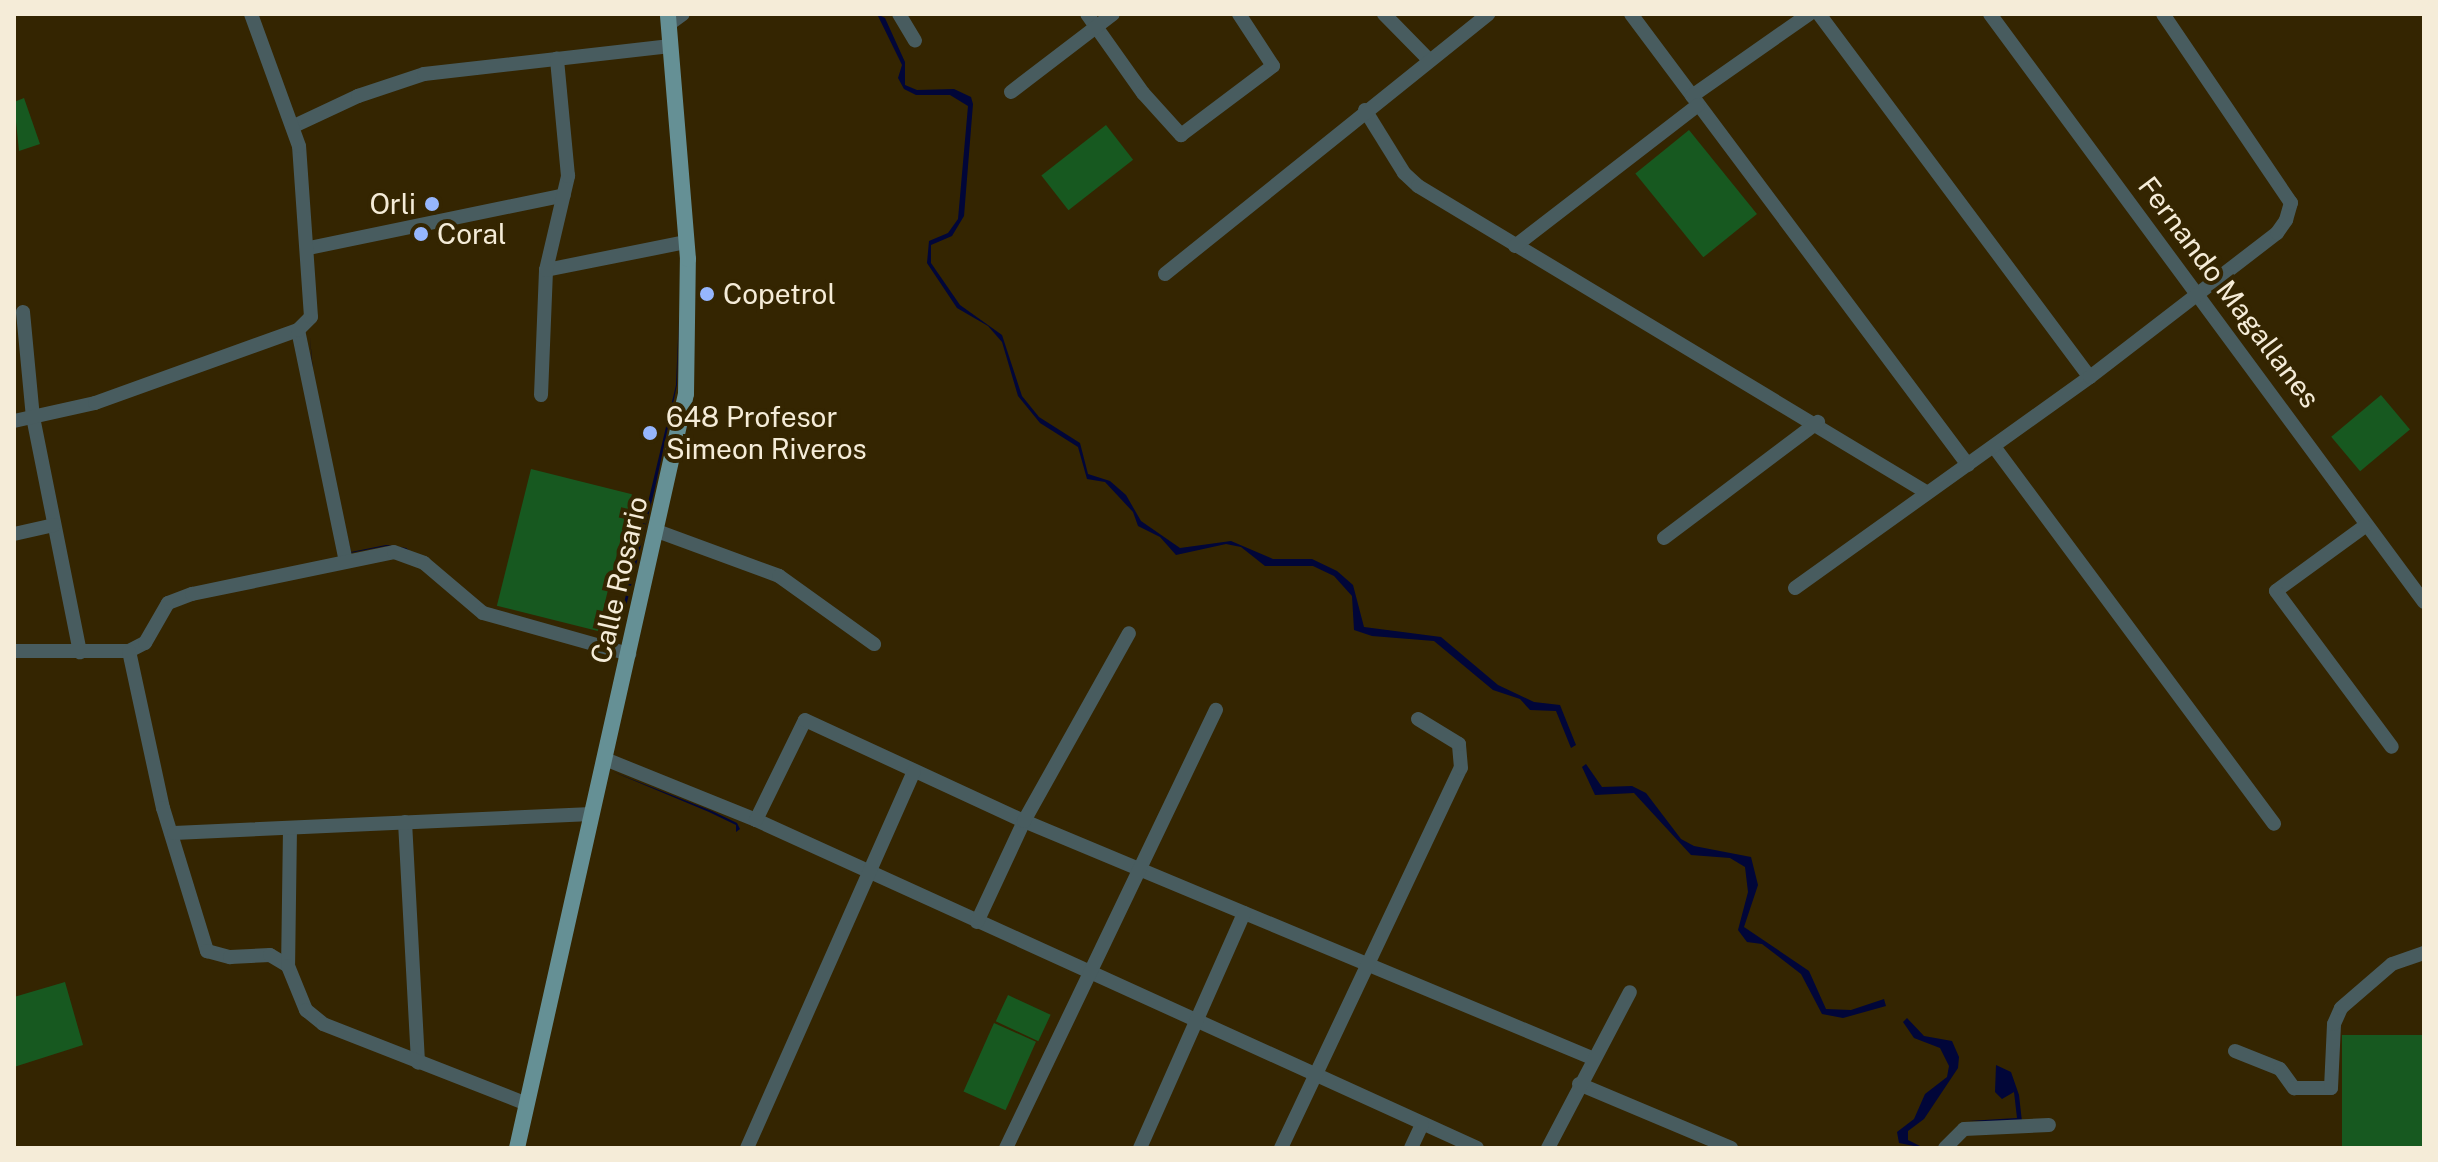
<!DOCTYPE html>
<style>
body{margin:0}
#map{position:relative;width:2438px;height:1162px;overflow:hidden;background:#342501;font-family:"Public Sans",sans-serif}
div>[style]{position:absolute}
.green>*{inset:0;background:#175920;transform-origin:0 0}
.water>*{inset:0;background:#010639}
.minor>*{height:14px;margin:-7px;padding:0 7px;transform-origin:7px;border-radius:7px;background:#485c5f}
.major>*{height:16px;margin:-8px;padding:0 8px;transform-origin:8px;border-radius:8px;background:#659095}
.dots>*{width:22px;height:22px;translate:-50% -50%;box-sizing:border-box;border:4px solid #342501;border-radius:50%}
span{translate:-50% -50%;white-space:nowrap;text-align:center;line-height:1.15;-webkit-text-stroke:8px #342501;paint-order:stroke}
.poi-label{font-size:28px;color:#f5ecd8}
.right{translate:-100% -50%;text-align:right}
.left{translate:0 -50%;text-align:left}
.street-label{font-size:28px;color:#f5ecd8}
.frame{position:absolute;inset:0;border:16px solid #f5ecd8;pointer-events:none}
</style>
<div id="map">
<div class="green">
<div style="clip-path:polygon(24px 98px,40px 144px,19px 151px,14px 102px)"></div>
<div style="left:1106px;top:125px;width:44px;height:82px;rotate:52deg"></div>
<div style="left:1689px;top:130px;width:108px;height:69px;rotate:51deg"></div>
<div style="left:2381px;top:395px;width:45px;height:65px;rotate:50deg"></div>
<div style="left:531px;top:469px;width:104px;height:141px;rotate:14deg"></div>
<div style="clip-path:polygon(65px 982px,83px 1045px,14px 1067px,14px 997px)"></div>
<div style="left:1008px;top:995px;width:47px;height:29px;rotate:25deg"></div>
<div style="left:994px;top:1023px;width:46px;height:75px;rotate:24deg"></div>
<div style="left:2342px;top:1035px;width:82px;height:113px"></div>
</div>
<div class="water">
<div style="clip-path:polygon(877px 14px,885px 18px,905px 62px,905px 85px,917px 90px,954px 89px,971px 97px,973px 104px,964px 216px,952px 236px,931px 245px,931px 263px,960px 305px,1002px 335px,1022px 396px,1039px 417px,1080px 443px,1088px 474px,1110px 481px,1126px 495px,1141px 521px,1180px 548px,1231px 541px,1273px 559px,1312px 559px,1337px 571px,1353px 585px,1364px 627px,1441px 637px,1498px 685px,1534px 702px,1560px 705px,1576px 745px,1571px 748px,1556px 711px,1530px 710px,1520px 699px,1493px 690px,1434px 641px,1372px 636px,1354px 630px,1352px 596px,1334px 576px,1313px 566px,1265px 566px,1241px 547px,1226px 544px,1176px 555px,1160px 537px,1138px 526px,1133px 512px,1105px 482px,1087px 479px,1078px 447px,1040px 423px,1018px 396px,1002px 342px,988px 326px,957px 308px,927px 263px,929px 241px,948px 233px,958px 219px,968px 106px,950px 95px,916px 95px,904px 89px,898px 78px,902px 65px)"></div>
<div style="clip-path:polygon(679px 315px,677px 385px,655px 488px,616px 647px,486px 611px,406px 549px,386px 546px,350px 553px,314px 396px,310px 336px,315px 396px,351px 552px,386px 545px,406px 548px,486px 610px,614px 645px,676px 385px)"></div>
<div style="clip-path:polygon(1586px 764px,1602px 787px,1632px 786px,1646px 793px,1681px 839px,1694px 846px,1751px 857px,1758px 885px,1744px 927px,1809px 971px,1826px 1009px,1851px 1010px,1884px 999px,1886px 1006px,1843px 1018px,1822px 1014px,1801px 974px,1762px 944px,1747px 942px,1738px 930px,1748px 892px,1745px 867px,1730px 858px,1691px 855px,1634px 793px,1595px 795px,1582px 767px)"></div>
<div style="clip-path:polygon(611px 771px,712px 811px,737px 823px,740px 829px,736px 832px,736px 825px,709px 812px)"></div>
<div style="clip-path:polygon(1907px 1018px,1924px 1036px,1952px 1041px,1959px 1057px,1958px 1068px,1924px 1119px,1908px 1131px,1908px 1140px,1924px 1148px,1899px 1143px,1897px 1132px,1914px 1119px,1925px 1094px,1947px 1077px,1949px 1066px,1940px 1048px,1914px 1038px,1903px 1022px)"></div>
<div style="clip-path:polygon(1996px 1065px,2011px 1072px,2019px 1095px,2022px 1122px,1968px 1121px,2017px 1118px,2014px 1092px,2002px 1099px,1995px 1092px)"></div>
</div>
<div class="minor">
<div style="left:899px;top:14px;width:31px;rotate:59deg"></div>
<div style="left:1087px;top:14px;width:97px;rotate:54.7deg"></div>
<div style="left:1143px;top:93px;width:57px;rotate:47.9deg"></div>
<div style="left:1181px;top:135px;width:115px;rotate:-36.9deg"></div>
<div style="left:1273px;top:66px;width:62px;rotate:-123.2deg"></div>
<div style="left:1384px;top:14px;width:64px;rotate:45.6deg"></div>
<div style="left:1631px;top:14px;width:563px;rotate:53.23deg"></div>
<div style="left:1819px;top:14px;width:453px;rotate:53.3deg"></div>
<div style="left:1990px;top:14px;width:731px;rotate:53.57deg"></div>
<div style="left:669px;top:24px;width:17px;rotate:-36deg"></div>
<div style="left:1011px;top:92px;width:128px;rotate:-37.4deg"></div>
<div style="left:1692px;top:96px;width:143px;rotate:-35deg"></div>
<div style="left:1365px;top:110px;width:74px;rotate:58.2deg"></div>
<div style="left:1404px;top:173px;width:19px;rotate:43deg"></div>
<div style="left:1418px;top:186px;width:593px;rotate:31.06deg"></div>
<div style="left:294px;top:126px;width:71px;rotate:-25.1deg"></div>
<div style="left:358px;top:96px;width:70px;rotate:-18.4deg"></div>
<div style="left:424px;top:74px;width:248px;rotate:-6.5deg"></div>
<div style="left:1515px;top:246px;width:231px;rotate:-37.6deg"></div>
<div style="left:309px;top:248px;width:260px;rotate:-11.7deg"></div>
<div style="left:546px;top:270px;width:143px;rotate:-11.3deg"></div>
<div style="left:1165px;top:274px;width:415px;rotate:-38.8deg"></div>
<div style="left:23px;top:312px;width:105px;rotate:84.6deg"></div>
<div style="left:33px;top:417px;width:240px;rotate:78.7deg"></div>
<div style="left:298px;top:330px;width:236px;rotate:78.3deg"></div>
<div style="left:541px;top:395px;width:125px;rotate:-87.7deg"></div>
<div style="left:546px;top:270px;width:97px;rotate:-76.8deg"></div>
<div style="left:568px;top:176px;width:118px;rotate:-95.4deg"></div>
<div style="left:14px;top:421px;width:83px;rotate:-12.5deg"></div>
<div style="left:95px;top:403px;width:216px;rotate:-19.8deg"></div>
<div style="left:298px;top:330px;width:18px;rotate:-45deg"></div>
<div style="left:311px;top:317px;width:171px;rotate:-94deg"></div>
<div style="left:299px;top:146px;width:140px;rotate:-110deg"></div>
<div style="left:1995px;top:448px;width:468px;rotate:53.4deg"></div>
<div style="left:2365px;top:526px;width:110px;rotate:143.9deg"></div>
<div style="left:2276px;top:591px;width:194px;rotate:53.4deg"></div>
<div style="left:657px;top:531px;width:130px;rotate:20.2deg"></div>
<div style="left:779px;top:576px;width:117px;rotate:35.6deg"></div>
<div style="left:14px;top:534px;width:41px;rotate:-12.7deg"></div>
<div style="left:1664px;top:538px;width:193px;rotate:-37deg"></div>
<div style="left:1795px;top:588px;width:363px;rotate:-35.6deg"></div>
<div style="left:2090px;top:377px;width:236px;rotate:-37.6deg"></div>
<div style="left:2277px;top:233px;width:16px;rotate:-55deg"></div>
<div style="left:2286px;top:220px;width:18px;rotate:-74deg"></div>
<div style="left:2291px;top:203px;width:228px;rotate:-124.1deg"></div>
<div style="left:14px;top:651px;width:115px"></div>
<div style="left:129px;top:651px;width:18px;rotate:-27deg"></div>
<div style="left:145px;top:643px;width:46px;rotate:-60.1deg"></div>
<div style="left:168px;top:603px;width:26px;rotate:-21deg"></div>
<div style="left:192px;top:594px;width:206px;rotate:-11.7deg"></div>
<div style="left:394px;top:552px;width:32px;rotate:20deg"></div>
<div style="left:424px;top:563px;width:77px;rotate:40.3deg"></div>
<div style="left:483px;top:613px;width:152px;rotate:15.7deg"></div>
<div style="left:129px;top:651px;width:161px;rotate:77.8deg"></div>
<div style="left:163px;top:808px;width:150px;rotate:72.9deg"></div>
<div style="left:207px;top:951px;width:24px;rotate:15deg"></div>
<div style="left:230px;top:957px;width:40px;rotate:-2.9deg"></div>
<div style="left:270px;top:955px;width:21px;rotate:31deg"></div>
<div style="left:605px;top:759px;width:163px;rotate:22deg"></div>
<div style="left:756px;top:820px;width:792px;rotate:24.46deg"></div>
<div style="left:756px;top:820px;width:111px;rotate:-63.9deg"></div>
<div style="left:805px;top:720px;width:241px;rotate:24.8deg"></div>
<div style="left:1024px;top:821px;width:615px;rotate:22.65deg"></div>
<div style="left:405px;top:822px;width:241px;rotate:86.9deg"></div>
<div style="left:290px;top:828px;width:138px;rotate:90.8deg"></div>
<div style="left:288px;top:966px;width:48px;rotate:67.8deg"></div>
<div style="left:306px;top:1010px;width:22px;rotate:39deg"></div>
<div style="left:323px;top:1024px;width:219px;rotate:21.4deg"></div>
<div style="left:174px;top:833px;width:418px;rotate:-2.6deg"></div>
<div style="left:977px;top:922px;width:111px;rotate:-65deg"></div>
<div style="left:1024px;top:821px;width:215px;rotate:-60.8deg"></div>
<div style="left:2235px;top:1051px;width:48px;rotate:21.8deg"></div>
<div style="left:2280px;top:1069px;width:24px;rotate:54deg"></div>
<div style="left:2294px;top:1088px;width:37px"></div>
<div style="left:2331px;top:1088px;width:64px;rotate:-87.3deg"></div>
<div style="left:2334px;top:1024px;width:17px;rotate:-66deg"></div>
<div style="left:2341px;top:1008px;width:67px;rotate:-40.8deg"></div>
<div style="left:2392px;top:964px;width:34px;rotate:-19deg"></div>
<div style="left:1579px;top:1084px;width:165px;rotate:22.8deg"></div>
<div style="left:747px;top:1148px;width:412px;rotate:-66.1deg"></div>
<div style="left:1006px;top:1148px;width:486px;rotate:-64.4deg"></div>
<div style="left:1140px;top:1148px;width:257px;rotate:-66.1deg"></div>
<div style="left:1281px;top:1148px;width:420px;rotate:-64.7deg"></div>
<div style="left:1461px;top:768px;width:24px;rotate:-95deg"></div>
<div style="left:1459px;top:744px;width:48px;rotate:-148.6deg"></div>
<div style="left:1411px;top:1148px;width:26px;rotate:-65deg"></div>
<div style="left:1548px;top:1148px;width:176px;rotate:-62.3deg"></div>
<div style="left:1945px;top:1148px;width:27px;rotate:-45deg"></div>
<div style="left:1964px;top:1129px;width:85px;rotate:-2.7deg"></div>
</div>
<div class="major">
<div style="left:517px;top:1148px;width:773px;rotate:-77.37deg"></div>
<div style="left:686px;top:394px;width:135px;rotate:-89.2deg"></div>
<div style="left:688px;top:259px;width:246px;rotate:-94.7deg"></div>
</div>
<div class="dots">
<div style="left:432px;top:204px;background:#96b6fd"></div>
<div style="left:421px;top:234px;background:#96b6fd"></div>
<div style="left:707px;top:294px;background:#96b6fd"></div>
<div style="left:650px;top:433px;background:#96b6fd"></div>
</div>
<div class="poi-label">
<span class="right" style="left:416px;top:204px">Orli</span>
<span class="left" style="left:437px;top:234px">Coral</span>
<span class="left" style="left:723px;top:294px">Copetrol</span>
<span class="left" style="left:666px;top:433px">648 Profesor<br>Simeon Riveros</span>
</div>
<div class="street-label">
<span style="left:2229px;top:292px;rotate:53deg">Fernando Magallanes</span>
<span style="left:619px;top:580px;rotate:-77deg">Calle Rosario</span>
</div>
<div class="frame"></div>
</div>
